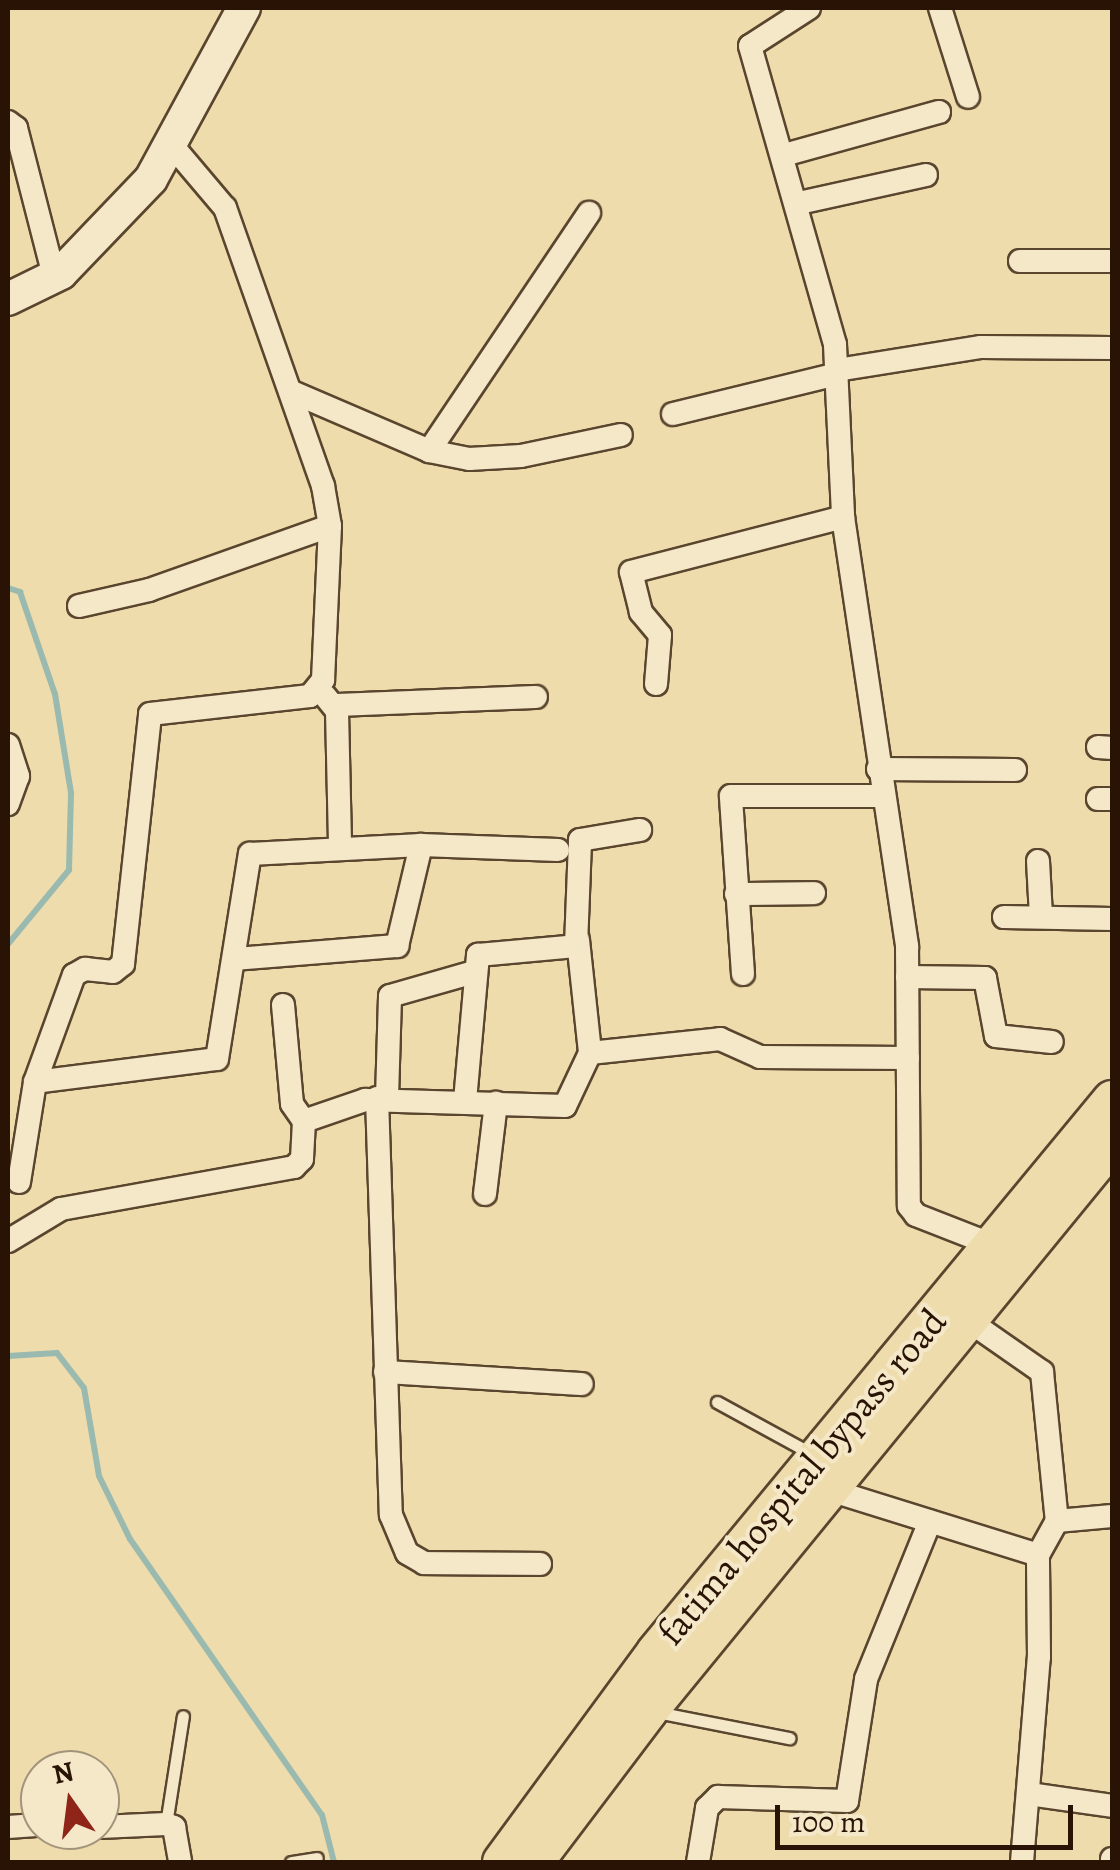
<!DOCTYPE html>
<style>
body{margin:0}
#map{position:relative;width:1120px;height:1870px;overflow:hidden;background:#eedcac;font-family:Alegreya,serif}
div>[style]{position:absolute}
.stream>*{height:6px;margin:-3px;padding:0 3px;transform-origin:3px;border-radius:3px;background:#9abab0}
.roads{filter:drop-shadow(2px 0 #5a452e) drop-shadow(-2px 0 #5a452e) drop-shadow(0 2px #5a452e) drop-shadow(0 -2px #5a452e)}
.service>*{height:11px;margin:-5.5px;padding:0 5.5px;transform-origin:5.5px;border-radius:5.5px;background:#f4e8c9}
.minor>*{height:22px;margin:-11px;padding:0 11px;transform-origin:11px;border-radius:11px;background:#f4e8c9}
.secondary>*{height:32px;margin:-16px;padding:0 16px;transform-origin:16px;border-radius:16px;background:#f4e8c9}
.trunk>*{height:38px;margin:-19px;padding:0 19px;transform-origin:19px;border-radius:19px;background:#eedcac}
span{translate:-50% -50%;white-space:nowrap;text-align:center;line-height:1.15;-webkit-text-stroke:8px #f4e8c9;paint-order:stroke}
.street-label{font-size:38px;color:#291304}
.frame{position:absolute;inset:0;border:10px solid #291304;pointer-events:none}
.north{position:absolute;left:20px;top:1750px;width:100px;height:100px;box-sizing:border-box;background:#f4e8c9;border:2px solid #a3937a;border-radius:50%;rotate:346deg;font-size:28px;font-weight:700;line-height:40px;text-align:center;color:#291304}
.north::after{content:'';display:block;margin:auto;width:35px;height:45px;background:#8f2418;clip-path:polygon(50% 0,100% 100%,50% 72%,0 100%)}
.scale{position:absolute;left:775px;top:1805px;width:298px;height:45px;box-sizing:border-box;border:5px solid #291304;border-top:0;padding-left:12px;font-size:30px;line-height:35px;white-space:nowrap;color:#291304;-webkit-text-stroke:8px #f4e8c9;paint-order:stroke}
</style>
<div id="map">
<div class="stream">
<div style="left:8px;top:588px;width:13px;rotate:18deg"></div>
<div style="left:20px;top:592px;width:108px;rotate:71.1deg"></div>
<div style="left:55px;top:694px;width:100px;rotate:80.8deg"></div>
<div style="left:71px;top:793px;width:77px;rotate:91.5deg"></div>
<div style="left:69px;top:870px;width:96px;rotate:129.5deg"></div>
<div style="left:8px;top:1356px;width:49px;rotate:-3.5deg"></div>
<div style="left:57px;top:1353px;width:44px;rotate:52.4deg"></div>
<div style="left:84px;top:1388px;width:89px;rotate:80.3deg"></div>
<div style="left:99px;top:1476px;width:70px;rotate:63.8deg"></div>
<div style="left:130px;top:1539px;width:336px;rotate:55.2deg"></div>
<div style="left:322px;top:1815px;width:49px;rotate:75.7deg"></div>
</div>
<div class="roads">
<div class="service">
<div style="left:717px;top:1402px;width:111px;rotate:28.7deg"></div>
<div style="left:656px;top:1712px;width:136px;rotate:11.1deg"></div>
<div style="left:166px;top:1824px;width:109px;rotate:-81.1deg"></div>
<div style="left:291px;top:1862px;width:26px;rotate:-9deg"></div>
</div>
<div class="minor">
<div style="left:809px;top:8px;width:70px;rotate:147.2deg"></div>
<div style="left:750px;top:46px;width:311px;rotate:74.1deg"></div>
<div style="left:835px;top:345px;width:172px;rotate:87.3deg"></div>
<div style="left:843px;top:517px;width:434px;rotate:81.5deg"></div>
<div style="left:907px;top:946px;width:260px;rotate:89.6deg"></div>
<div style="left:909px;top:1206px;width:11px;rotate:52deg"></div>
<div style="left:916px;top:1215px;width:83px;rotate:21.3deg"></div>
<div style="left:940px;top:8px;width:93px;rotate:72.5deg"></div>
<div style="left:8px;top:122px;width:10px;rotate:37deg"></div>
<div style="left:16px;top:128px;width:153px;rotate:75.6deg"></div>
<div style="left:784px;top:155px;width:161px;rotate:-15.5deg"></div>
<div style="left:799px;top:203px;width:130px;rotate:-12.4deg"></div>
<div style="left:1020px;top:261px;width:92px"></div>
<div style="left:837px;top:370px;width:146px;rotate:-9.1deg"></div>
<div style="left:981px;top:347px;width:131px;rotate:0.4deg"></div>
<div style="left:290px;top:391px;width:151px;rotate:23.3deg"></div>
<div style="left:429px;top:451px;width:41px;rotate:11.3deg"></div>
<div style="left:469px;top:459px;width:52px;rotate:-3.3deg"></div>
<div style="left:521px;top:456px;width:102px;rotate:-11.9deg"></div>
<div style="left:673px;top:414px;width:169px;rotate:-13.7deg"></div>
<div style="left:429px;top:451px;width:287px;rotate:-56.1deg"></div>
<div style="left:79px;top:606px;width:72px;rotate:-12.9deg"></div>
<div style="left:149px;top:590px;width:192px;rotate:-19.5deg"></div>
<div style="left:656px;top:684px;width:49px;rotate:-85.3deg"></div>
<div style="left:660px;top:635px;width:30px;rotate:-130deg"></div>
<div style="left:641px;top:612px;width:41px;rotate:-104deg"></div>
<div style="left:631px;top:572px;width:219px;rotate:-14.5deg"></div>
<div style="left:325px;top:696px;width:19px;rotate:51deg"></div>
<div style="left:337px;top:711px;width:137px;rotate:88.7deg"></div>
<div style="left:336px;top:705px;width:200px;rotate:-2.3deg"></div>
<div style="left:8px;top:745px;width:33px;rotate:72deg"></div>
<div style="left:18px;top:776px;width:30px;rotate:110deg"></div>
<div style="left:1098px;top:747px;width:14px;rotate:4deg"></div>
<div style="left:878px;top:769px;width:137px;rotate:0.4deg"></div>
<div style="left:1098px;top:799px;width:14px"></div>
<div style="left:1038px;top:861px;width:56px;rotate:86.9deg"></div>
<div style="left:736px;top:894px;width:78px;rotate:-0.7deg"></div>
<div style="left:1004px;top:917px;width:108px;rotate:1.1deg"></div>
<div style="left:578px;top:940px;width:114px;rotate:83.9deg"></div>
<div style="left:235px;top:959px;width:163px;rotate:-4.6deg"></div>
<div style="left:397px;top:946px;width:104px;rotate:-76.6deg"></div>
<div style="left:743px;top:974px;width:178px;rotate:-93.9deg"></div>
<div style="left:731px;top:796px;width:151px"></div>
<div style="left:907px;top:977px;width:78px;rotate:0.7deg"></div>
<div style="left:985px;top:978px;width:59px;rotate:79.3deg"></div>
<div style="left:996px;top:1036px;width:56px;rotate:6.1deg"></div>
<div style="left:283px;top:1005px;width:99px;rotate:84.8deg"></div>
<div style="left:292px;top:1104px;width:21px;rotate:55deg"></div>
<div style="left:35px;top:1082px;width:183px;rotate:-7.2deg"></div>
<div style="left:217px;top:1059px;width:208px;rotate:-80.9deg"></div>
<div style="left:250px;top:854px;width:171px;rotate:-3deg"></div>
<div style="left:421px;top:845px;width:137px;rotate:2.1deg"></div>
<div style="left:377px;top:1098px;width:417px;rotate:88.1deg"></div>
<div style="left:391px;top:1515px;width:41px;rotate:67.2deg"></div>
<div style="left:407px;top:1553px;width:20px;rotate:30deg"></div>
<div style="left:424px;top:1563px;width:116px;rotate:0.5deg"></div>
<div style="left:387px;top:1098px;width:102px;rotate:-88.3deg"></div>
<div style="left:390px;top:996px;width:87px;rotate:-15.9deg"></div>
<div style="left:465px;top:1101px;width:147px;rotate:-84.9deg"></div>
<div style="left:478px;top:955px;width:98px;rotate:-5.2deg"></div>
<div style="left:576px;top:946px;width:106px;rotate:-87.8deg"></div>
<div style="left:580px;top:840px;width:61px;rotate:-9.5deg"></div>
<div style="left:19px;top:1182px;width:101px;rotate:-80.9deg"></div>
<div style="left:35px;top:1082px;width:114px;rotate:-70deg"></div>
<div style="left:74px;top:975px;width:13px;rotate:-29deg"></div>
<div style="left:85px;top:969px;width:28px;rotate:6deg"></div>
<div style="left:113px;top:972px;width:13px;rotate:-39deg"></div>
<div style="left:123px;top:964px;width:251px;rotate:-83.8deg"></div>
<div style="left:150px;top:714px;width:161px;rotate:-6.4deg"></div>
<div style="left:310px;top:696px;width:21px;rotate:-51deg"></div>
<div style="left:323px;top:680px;width:154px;rotate:-87.4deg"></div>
<div style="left:330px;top:526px;width:41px;rotate:-99.9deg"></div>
<div style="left:323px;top:486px;width:295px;rotate:-109.4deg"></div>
<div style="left:225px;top:208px;width:85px;rotate:-130.2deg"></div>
<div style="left:485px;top:1194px;width:92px;rotate:-83.1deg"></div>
<div style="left:8px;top:1241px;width:62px;rotate:-31.1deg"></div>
<div style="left:61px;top:1209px;width:237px;rotate:-10.2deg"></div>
<div style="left:294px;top:1167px;width:11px;rotate:-45deg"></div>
<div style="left:302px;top:1159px;width:38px;rotate:-87deg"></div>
<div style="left:304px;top:1121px;width:65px;rotate:-19deg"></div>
<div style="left:365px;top:1100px;width:200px;rotate:1.7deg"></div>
<div style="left:565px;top:1106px;width:59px;rotate:-64.7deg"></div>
<div style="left:590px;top:1053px;width:131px;rotate:-6.1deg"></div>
<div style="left:720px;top:1039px;width:44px;rotate:24.2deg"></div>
<div style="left:760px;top:1057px;width:148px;rotate:0.4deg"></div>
<div style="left:969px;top:1321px;width:89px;rotate:34.9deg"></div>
<div style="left:1042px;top:1372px;width:150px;rotate:84.3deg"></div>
<div style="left:385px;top:1372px;width:197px;rotate:3.5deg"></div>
<div style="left:833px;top:1491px;width:215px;rotate:17.3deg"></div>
<div style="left:1029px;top:1794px;width:84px;rotate:8.2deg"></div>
<div style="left:8px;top:1827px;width:32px;rotate:-4deg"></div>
<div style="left:100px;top:1827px;width:66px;rotate:-2.6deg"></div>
<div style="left:166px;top:1824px;width:9px;rotate:21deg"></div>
<div style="left:174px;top:1827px;width:36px;rotate:80deg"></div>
<div style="left:698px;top:1862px;width:55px;rotate:-80.5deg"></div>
<div style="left:707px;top:1808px;width:16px;rotate:-45deg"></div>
<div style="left:718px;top:1797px;width:129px;rotate:1.8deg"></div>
<div style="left:847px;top:1801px;width:123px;rotate:-81.1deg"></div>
<div style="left:866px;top:1679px;width:170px;rotate:-67.9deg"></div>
<div style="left:1022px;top:1862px;width:206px;rotate:-85.3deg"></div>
<div style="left:1039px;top:1657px;width:102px;rotate:-90.6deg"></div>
<div style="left:1038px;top:1555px;width:39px;rotate:-61deg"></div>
<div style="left:1057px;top:1521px;width:55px;rotate:-5.2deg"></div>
<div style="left:1112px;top:1862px;width:3px;rotate:-90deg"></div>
</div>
<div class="secondary">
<div style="left:8px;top:299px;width:59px;rotate:-26.1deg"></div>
<div style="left:61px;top:273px;width:130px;rotate:-46.2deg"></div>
<div style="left:151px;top:179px;width:195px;rotate:-61.5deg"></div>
</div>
<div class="trunk">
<div style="left:502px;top:1862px;width:260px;rotate:-53.7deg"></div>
<div style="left:656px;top:1652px;width:716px;rotate:-50.44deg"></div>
<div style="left:534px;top:1862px;width:189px;rotate:-52.9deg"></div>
<div style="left:648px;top:1711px;width:733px;rotate:-50.71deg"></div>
</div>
</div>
<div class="street-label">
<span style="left:802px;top:1477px;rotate:-50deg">fatima hospital bypass road</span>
</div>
<div class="frame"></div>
<div class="north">N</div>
<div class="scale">100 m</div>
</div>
